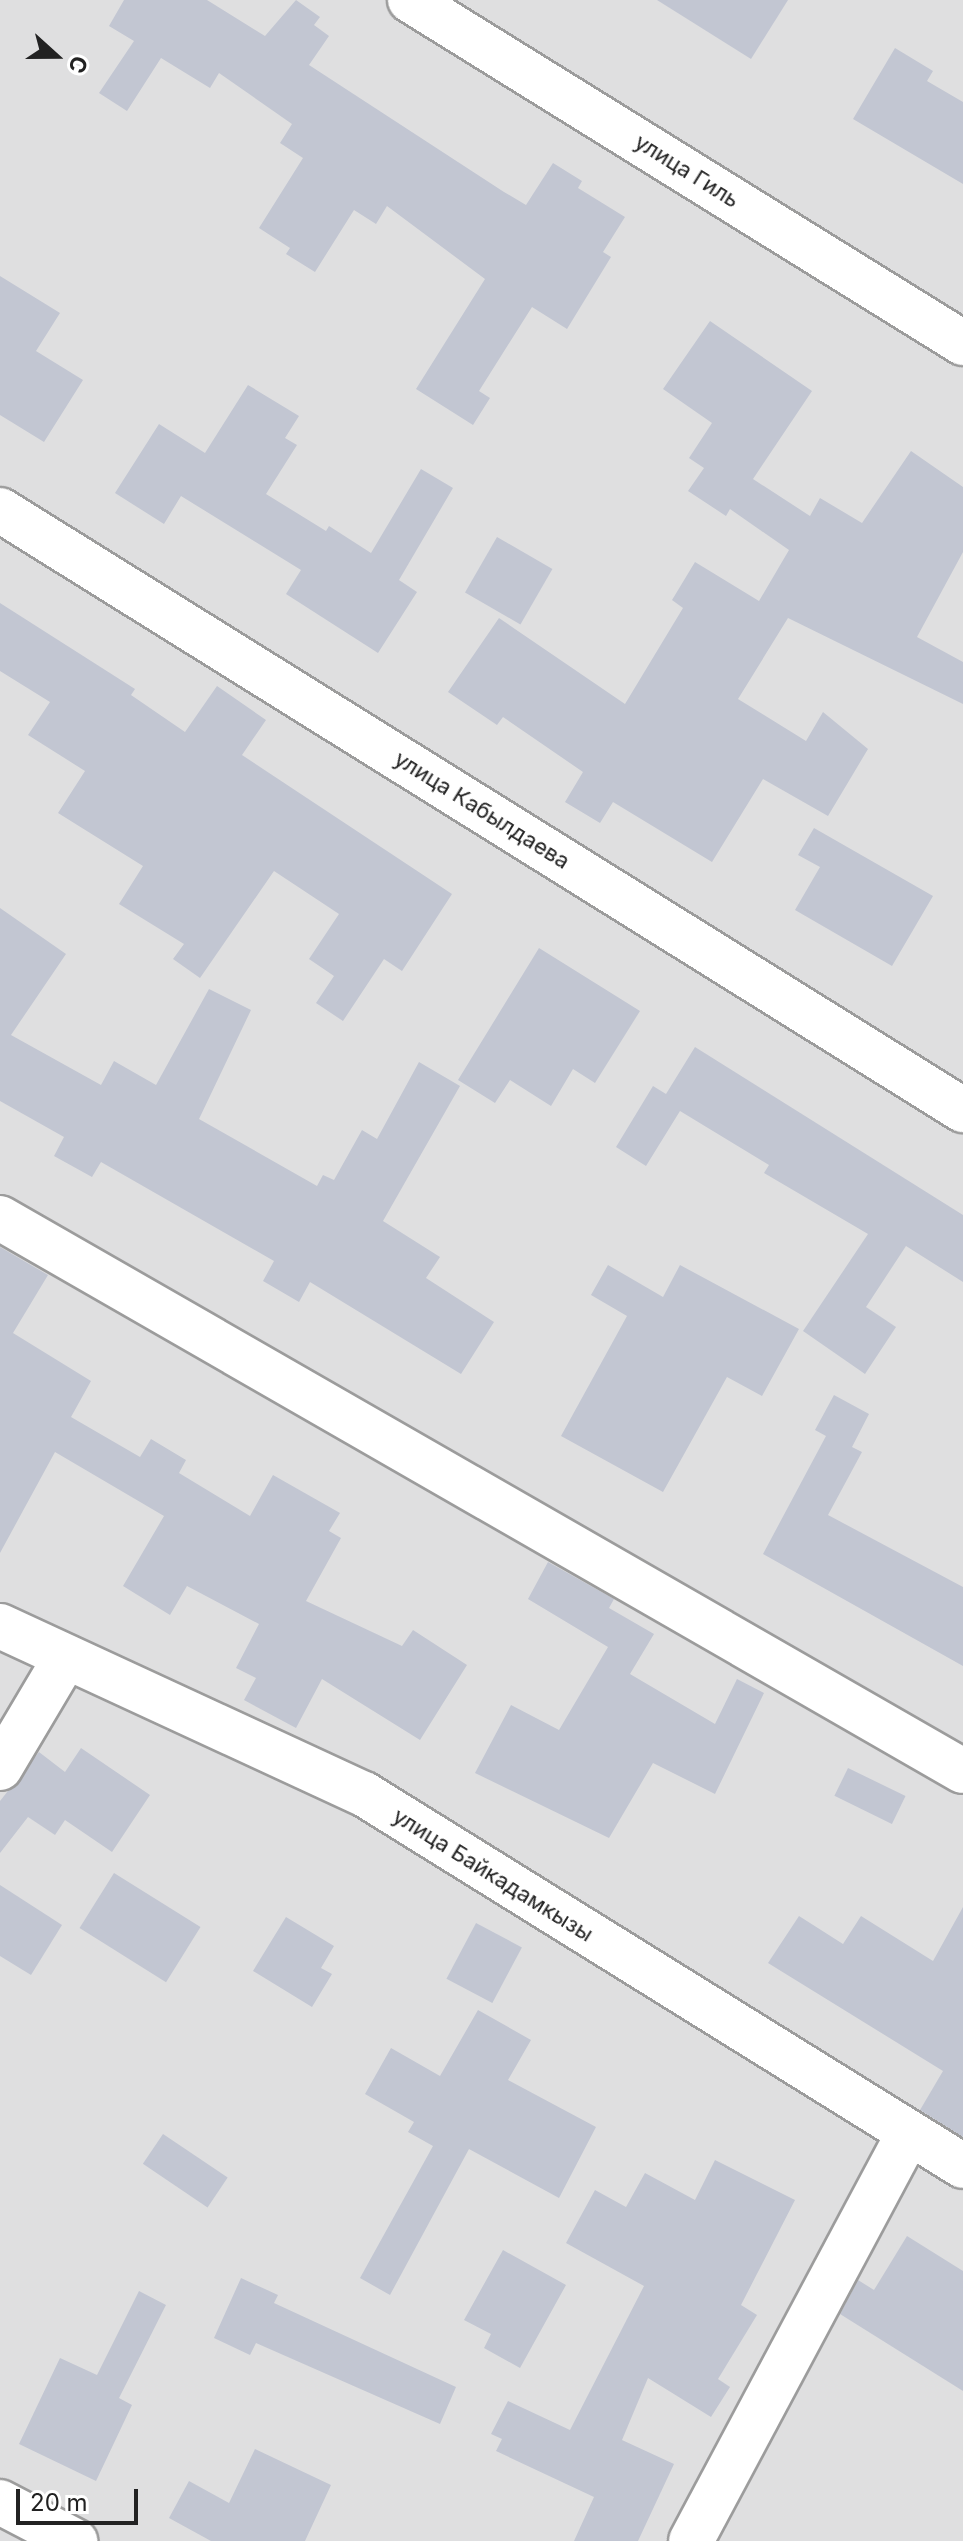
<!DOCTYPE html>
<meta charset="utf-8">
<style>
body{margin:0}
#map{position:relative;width:963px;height:2541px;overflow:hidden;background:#e9e9f2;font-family:Inter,sans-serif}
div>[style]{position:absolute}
.residential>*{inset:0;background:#dfdfe0;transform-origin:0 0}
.building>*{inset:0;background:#c2c6d2;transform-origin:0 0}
.roads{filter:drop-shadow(2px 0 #9c9c9c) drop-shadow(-2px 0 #9c9c9c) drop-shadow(0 2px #9c9c9c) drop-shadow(0 -2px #9c9c9c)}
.minor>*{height:44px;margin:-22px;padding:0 22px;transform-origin:22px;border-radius:22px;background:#fff}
span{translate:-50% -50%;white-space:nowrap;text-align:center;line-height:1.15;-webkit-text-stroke:6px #fff;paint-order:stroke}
.street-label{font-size:22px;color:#222}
.north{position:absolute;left:16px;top:16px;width:80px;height:80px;-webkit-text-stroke:6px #fff;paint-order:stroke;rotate:111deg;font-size:22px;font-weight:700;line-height:32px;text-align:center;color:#222}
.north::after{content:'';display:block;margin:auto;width:28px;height:36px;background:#222;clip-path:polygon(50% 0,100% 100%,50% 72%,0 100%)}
.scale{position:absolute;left:16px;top:2489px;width:122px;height:36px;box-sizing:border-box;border:4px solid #222;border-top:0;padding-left:10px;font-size:24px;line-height:28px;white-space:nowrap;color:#222;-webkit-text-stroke:6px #fff;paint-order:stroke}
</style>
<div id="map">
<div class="residential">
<div style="left:0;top:0;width:963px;height:2541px"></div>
</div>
<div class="building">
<div style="clip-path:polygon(124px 0,207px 0,265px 36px,296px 0,320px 17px,314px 25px,329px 36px,309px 65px,504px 192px,526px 205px,553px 163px,582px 181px,578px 188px,625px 217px,603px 252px,611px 257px,567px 329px,532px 307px,479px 391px,490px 398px,473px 425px,416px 389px,485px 279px,387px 206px,376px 224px,354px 210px,315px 272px,286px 254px,290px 248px,259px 228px,303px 158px,280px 143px,292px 124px,219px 73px,210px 88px,161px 58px,127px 111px,99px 93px,134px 41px,109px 26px)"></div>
<div style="clip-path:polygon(657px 0,788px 0,751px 59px)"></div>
<div style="clip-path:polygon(895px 48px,933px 71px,927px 81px,963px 102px,963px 184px,853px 119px)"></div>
<div style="clip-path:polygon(0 276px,60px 313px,36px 351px,83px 380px,44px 442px,0 415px)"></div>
<div style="clip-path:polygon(710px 321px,812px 391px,753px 479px,810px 516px,820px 498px,862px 523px,911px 451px,963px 487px,963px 552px,917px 637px,963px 662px,963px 704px,788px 618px,738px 699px,806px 741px,823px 712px,868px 749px,828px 816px,763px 779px,712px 862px,613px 802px,600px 823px,565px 802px,583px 772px,503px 717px,497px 725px,448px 692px,499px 618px,625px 704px,683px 608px,672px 600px,695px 562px,759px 601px,789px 550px,730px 509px,726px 516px,688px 491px,704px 468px,689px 458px,712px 423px,663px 389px)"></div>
<div style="clip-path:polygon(248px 385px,299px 416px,285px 438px,297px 445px,266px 494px,326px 531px,329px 526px,371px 553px,421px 469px,453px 488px,399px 580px,417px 592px,378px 653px,286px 594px,301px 570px,181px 496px,164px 524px,115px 493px,159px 424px,205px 453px)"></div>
<div style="left:497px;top:537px;width:64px;height:64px;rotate:30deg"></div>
<div style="clip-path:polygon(0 603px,135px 689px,131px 695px,185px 732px,217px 686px,266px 720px,242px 755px,452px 894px,402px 971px,384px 959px,343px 1021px,316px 1003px,334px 976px,309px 959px,339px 914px,274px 871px,200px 978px,173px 959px,184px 944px,119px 904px,143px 866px,58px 813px,85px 771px,28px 735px,50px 702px,0 671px)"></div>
<div style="clip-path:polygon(814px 828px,933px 896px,892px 966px,795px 910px,820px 867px,798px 855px)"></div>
<div style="clip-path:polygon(0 908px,66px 954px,11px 1035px,101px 1085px,114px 1061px,156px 1085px,209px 989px,251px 1010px,199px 1119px,317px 1186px,323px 1175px,334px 1180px,362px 1130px,377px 1139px,419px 1062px,460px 1086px,383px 1221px,440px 1257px,426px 1278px,494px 1322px,461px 1374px,310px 1282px,299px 1302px,263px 1281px,274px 1261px,101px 1162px,92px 1177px,54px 1156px,64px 1137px,0 1101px)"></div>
<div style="clip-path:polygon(539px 948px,640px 1011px,595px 1083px,573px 1069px,551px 1106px,510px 1080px,495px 1103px,458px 1080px)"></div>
<div style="clip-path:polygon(695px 1047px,963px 1215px,963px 1282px,906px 1246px,866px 1307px,896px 1327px,865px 1374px,803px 1331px,868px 1234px,764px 1173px,769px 1165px,680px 1111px,646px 1166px,616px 1147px,653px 1086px,666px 1094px)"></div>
<div style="clip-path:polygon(0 1247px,48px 1275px,13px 1333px,91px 1381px,71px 1417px,140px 1457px,151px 1439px,186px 1460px,179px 1473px,250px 1516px,273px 1475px,340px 1513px,329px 1531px,341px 1538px,306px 1601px,402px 1646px,413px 1630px,467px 1665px,420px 1740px,322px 1679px,296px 1728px,244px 1700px,256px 1678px,236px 1668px,259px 1624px,187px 1586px,170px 1615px,123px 1586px,164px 1516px,55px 1452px,0 1553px)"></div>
<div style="clip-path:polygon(608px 1265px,663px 1297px,680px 1265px,799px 1329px,762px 1396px,727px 1377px,663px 1492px,561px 1436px,627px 1316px,591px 1295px)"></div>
<div style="clip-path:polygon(834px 1395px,869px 1414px,852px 1447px,862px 1452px,828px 1515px,963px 1587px,963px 1666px,763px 1554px,826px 1436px,815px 1430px)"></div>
<div style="clip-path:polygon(548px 1562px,614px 1599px,609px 1608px,654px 1634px,630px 1674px,715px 1724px,737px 1679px,764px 1693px,715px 1794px,653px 1763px,609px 1838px,475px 1773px,511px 1705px,559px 1730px,608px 1647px,528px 1599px)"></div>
<div style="clip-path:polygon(81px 1748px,150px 1795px,112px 1852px,65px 1820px,55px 1835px,28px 1817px,0 1853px,0 1801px,39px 1752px,65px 1772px)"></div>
<div style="left:848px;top:1768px;width:64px;height:31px;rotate:26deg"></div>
<div style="left:114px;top:1873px;width:102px;height:65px;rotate:32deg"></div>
<div style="clip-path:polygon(0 1885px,62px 1925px,31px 1975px,0 1956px)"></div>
<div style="clip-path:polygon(963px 1907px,963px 2137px,920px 2110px,943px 2071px,768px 1963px,799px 1916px,843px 1944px,861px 1916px,933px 1961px)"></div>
<div style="clip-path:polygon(286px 1917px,334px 1946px,321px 1968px,332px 1974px,312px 2007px,253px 1971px)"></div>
<div style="left:476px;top:1923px;width:52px;height:63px;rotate:28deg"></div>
<div style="clip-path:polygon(478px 2010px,531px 2040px,508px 2080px,596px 2127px,559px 2198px,469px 2149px,390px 2295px,360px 2278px,433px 2146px,408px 2132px,414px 2122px,365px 2094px,391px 2048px,440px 2076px)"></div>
<div style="left:163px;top:2134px;width:78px;height:36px;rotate:34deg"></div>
<div style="clip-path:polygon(715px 2160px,795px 2200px,741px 2305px,757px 2315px,718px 2379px,730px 2387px,711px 2417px,648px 2378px,622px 2440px,674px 2464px,638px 2541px,574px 2541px,594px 2497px,496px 2451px,502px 2439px,491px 2434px,508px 2401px,570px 2430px,644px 2286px,566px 2243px,595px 2190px,626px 2207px,645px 2173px,695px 2200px)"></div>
<div style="clip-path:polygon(907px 2236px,963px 2271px,963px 2391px,840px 2314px,858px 2280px,874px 2290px)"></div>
<div style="clip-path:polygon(503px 2250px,566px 2285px,520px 2368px,484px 2348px,491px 2334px,464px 2320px)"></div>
<div style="clip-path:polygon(241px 2278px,278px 2295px,274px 2303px,456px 2387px,440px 2424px,256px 2343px,250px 2355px,214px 2338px)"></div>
<div style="clip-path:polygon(139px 2291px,166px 2305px,119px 2398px,132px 2405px,96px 2481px,19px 2444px,60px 2358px,97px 2375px)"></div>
<div style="clip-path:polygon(255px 2449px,331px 2485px,305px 2541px,211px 2541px,169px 2518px,189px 2481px,229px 2503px)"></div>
</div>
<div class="roads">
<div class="minor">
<div style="left:410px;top:0;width:651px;rotate:31.81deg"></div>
<div style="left:0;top:510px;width:1135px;rotate:31.93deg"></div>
<div style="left:0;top:1218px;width:1110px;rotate:29.87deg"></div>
<div style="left:0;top:1626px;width:401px;rotate:24.8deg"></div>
<div style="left:364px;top:1794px;width:705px;rotate:31.84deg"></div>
<div style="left:0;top:1768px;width:129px;rotate:-59.3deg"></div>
<div style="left:0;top:2502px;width:85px;rotate:27.5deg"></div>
<div style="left:691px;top:2541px;width:459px;rotate:-61.9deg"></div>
</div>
</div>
<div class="street-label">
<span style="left:687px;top:171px;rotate:32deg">улица Гиль</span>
<span style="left:482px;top:810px;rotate:32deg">улица Кабылдаева</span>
<span style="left:493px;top:1875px;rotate:32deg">улица Байкадамкызы</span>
</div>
<div class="north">С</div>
<div class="scale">20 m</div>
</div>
